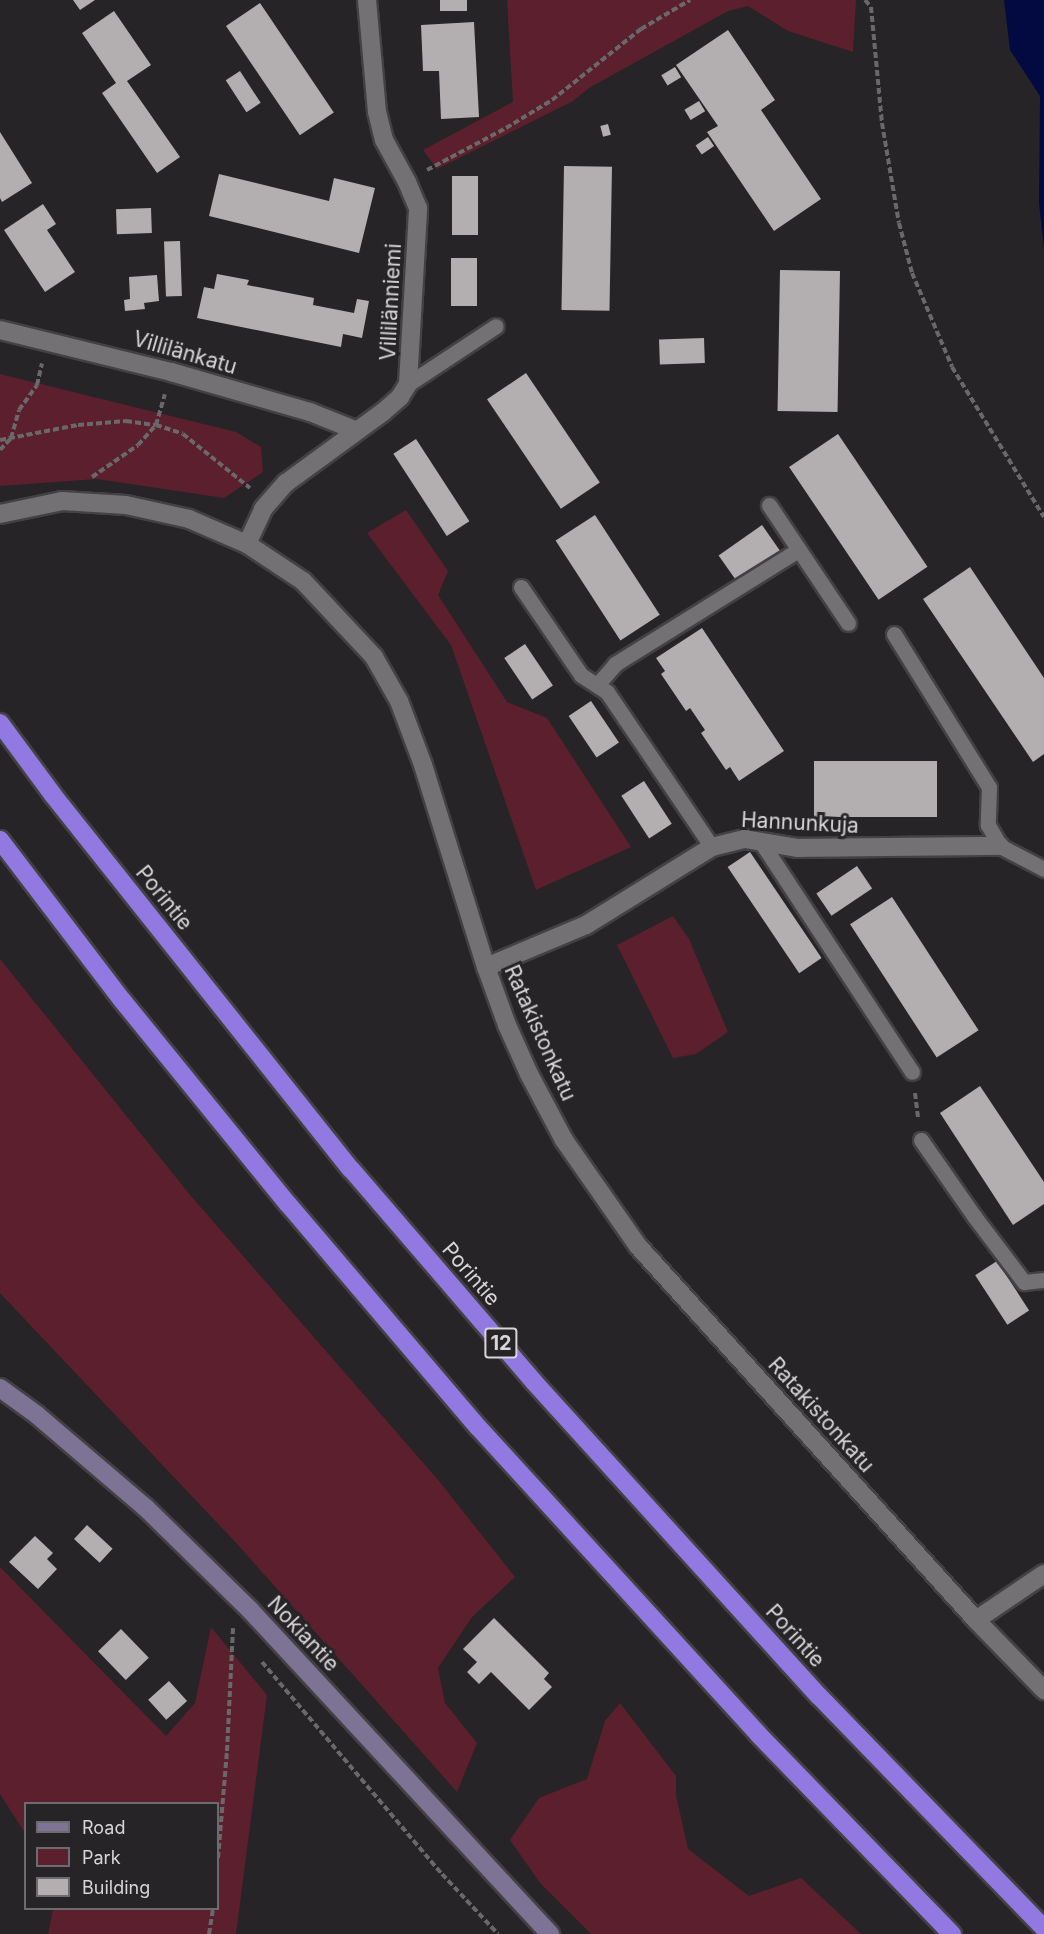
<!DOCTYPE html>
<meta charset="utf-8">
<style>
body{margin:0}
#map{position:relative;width:1044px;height:1934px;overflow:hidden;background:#262427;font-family:Inter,sans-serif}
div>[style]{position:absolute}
.green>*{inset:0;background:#5c1f2d}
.water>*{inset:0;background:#030a41}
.building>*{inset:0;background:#b3aeb0;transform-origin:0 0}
.path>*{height:4px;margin-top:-2px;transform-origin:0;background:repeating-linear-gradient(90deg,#69686a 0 6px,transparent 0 9px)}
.roads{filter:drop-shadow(2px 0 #434144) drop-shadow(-2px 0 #434144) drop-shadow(0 2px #434144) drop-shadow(0 -2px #434144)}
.service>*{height:15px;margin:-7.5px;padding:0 7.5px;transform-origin:7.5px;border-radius:7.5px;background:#737174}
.minor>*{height:18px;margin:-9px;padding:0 9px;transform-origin:9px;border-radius:9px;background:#737174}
.secondary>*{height:18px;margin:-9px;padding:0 9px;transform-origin:9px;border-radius:9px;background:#7c7395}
.motorway>*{height:18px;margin:-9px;padding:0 9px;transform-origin:9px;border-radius:9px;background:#9279e2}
span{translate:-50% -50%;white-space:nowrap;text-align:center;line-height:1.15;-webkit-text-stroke:6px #262427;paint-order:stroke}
.shield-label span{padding:2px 4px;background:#262427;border:2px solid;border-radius:4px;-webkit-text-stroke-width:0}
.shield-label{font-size:20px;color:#d6d5d7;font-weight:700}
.street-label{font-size:21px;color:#d6d5d7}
.legend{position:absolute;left:24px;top:1802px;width:195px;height:108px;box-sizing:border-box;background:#262427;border:2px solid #6c6b6d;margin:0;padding:8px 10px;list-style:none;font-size:18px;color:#d6d5d7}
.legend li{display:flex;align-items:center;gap:12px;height:30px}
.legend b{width:30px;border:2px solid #6c6b6d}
</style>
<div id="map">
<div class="green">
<div style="clip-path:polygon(507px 0,856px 0,853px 52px,788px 31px,748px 6px,728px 11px,589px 88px,573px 101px,437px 169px,423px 150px,513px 102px)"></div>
<div style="clip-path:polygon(0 374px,236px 432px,261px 447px,263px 472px,224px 498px,97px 479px,0 486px)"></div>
<div style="clip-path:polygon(406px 510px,448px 571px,438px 595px,507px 702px,547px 718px,631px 847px,536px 890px,451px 645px,367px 533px)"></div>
<div style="clip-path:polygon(673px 916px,689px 939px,728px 1032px,696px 1054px,673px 1058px,617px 945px)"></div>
<div style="clip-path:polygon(0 959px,191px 1196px,439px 1481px,515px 1577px,472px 1617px,438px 1668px,445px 1703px,477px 1743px,457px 1792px,239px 1546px,0 1293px)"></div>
<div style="clip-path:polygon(0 1567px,166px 1736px,195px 1703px,211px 1627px,267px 1695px,236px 1934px,48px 1934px,53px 1909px,218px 1908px,218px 1804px,26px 1804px,25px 1833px,0 1794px)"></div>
<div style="clip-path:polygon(620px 1703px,676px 1776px,676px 1795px,688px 1849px,749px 1896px,801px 1878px,861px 1934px,591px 1934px,540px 1883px,510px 1840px,539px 1798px,587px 1779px,605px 1721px)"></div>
</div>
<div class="water">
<div style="clip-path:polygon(1004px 0,1044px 0,1044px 249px,1039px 203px,1040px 96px,1010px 50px)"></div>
</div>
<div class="building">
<div style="clip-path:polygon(73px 0,95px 0,80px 10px)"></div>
<div style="left:467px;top:0;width:11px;height:27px;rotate:90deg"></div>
<div style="left:260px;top:3px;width:132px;height:41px;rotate:56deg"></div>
<div style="clip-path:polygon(114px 11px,151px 65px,127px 81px,180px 157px,157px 173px,102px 93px,116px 83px,82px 33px)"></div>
<div style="clip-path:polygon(474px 22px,479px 117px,441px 119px,439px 71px,423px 71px,421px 25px)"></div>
<div style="clip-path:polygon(728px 30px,775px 100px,761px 110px,821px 199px,774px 231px,707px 132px,718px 126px,676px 65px)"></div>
<div style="left:675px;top:67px;width:12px;height:16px;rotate:59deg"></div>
<div style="left:240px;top:71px;width:38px;height:17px;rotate:57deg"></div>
<div style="left:699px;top:101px;width:12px;height:17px;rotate:59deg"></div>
<div style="left:608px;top:124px;width:11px;height:8px;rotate:75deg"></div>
<div style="clip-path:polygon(0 132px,32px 183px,2px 202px,0 198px)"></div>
<div style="left:708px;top:137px;width:11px;height:15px;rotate:56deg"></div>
<div style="left:564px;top:166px;width:48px;height:144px;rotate:1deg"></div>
<div style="clip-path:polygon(219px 174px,329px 201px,334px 178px,375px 188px,359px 253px,209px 216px)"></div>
<div style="left:452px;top:176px;width:26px;height:59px"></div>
<div style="clip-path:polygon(43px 204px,56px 224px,47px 230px,75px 272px,45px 292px,4px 230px)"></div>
<div style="left:151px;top:208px;width:25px;height:35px;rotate:88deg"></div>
<div style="left:180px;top:241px;width:55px;height:16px;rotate:88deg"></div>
<div style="left:451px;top:258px;width:26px;height:48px"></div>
<div style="left:780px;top:270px;width:60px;height:141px;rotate:1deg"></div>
<div style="clip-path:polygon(217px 274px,249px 280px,247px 285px,314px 298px,313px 305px,354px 313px,357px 299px,369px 301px,362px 338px,343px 334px,341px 347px,197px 318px,204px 287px,214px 289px)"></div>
<div style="clip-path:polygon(157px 275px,159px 301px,144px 303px,145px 309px,125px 311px,124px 300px,130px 299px,129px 277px)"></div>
<div style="left:704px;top:338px;width:25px;height:45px;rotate:88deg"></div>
<div style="left:526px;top:373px;width:132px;height:47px;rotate:56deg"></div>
<div style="left:838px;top:434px;width:160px;height:59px;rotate:56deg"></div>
<div style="left:416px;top:439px;width:98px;height:27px;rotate:57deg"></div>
<div style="left:595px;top:515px;width:119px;height:47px;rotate:57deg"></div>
<div style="left:762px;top:525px;width:32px;height:53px;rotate:55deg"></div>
<div style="clip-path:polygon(970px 567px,1044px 678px,1044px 754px,1033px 762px,923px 599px)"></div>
<div style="clip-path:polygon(702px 628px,784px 751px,739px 781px,730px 767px,726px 770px,701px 733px,705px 730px,690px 708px,686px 711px,661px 674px,665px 671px,656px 658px)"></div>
<div style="left:525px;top:644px;width:50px;height:25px;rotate:56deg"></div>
<div style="left:591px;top:701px;width:50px;height:27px;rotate:56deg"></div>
<div style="left:814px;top:761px;width:123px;height:56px"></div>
<div style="left:644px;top:781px;width:51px;height:27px;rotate:57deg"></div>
<div style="left:750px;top:852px;width:128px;height:27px;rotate:56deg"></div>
<div style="left:857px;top:866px;width:27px;height:49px;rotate:56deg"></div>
<div style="left:892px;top:897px;width:159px;height:50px;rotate:57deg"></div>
<div style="clip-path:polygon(980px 1086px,1044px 1182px,1044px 1204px,1013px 1225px,940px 1113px)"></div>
<div style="left:997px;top:1261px;width:59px;height:26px;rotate:57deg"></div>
<div style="left:87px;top:1525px;width:35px;height:19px;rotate:43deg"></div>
<div style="clip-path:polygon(35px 1536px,53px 1553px,47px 1559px,57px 1569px,38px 1589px,9px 1562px)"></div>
<div style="clip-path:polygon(494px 1618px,549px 1673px,544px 1679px,552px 1687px,529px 1710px,491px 1672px,479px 1684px,467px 1672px,477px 1662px,463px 1649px)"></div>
<div style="left:121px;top:1629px;width:40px;height:32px;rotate:46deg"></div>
<div style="left:169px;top:1681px;width:27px;height:28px;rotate:48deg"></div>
</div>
<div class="path">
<div style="left:865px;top:0;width:9px;rotate:49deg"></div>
<div style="left:871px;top:7px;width:117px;rotate:84.6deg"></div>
<div style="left:882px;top:123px;width:101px;rotate:80.4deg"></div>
<div style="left:899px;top:223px;width:52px;rotate:75.4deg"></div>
<div style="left:912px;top:273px;width:102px;rotate:66.9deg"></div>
<div style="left:952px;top:367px;width:176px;rotate:58.5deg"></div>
<div style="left:427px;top:170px;width:89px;rotate:-28deg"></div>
<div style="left:506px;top:128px;width:54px;rotate:-31.3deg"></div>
<div style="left:552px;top:100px;width:114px;rotate:-38.6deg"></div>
<div style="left:641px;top:29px;width:57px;rotate:-30.6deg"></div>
<div style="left:0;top:440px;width:79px;rotate:-10.9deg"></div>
<div style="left:78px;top:425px;width:48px;rotate:-4.8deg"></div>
<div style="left:126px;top:421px;width:30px;rotate:8deg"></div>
<div style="left:156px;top:425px;width:28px;rotate:18deg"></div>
<div style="left:183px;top:434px;width:86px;rotate:38.9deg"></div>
<div style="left:0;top:450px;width:16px;rotate:-47deg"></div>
<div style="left:11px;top:438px;width:29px;rotate:-74deg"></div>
<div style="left:19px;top:410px;width:31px;rotate:-54deg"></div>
<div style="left:37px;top:385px;width:22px;rotate:-77deg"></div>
<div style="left:92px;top:477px;width:56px;rotate:-34.8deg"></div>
<div style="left:138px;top:445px;width:27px;rotate:-48deg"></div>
<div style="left:156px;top:425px;width:32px;rotate:-74deg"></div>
<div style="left:915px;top:1093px;width:26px;rotate:83deg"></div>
<div style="left:262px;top:1662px;width:278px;rotate:49.7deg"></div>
<div style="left:442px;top:1874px;width:82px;rotate:47deg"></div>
<div style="left:218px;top:1858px;width:107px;rotate:-85.2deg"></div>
<div style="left:227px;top:1751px;width:123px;rotate:-87.2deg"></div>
<div style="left:209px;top:1934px;width:26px;rotate:-81deg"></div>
</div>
<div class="roads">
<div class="service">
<div style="left:408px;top:384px;width:105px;rotate:-33.4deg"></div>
<div style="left:769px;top:505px;width:142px;rotate:56.2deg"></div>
<div style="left:521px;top:587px;width:107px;rotate:55.7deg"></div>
<div style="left:581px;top:675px;width:31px;rotate:33deg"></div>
<div style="left:607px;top:692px;width:187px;rotate:55.9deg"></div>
<div style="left:894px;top:634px;width:180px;rotate:58.2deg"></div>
<div style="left:989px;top:787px;width:38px;rotate:92deg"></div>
<div style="left:988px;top:825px;width:24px;rotate:60deg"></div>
<div style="left:1000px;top:846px;width:50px;rotate:27.6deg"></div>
<div style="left:597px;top:685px;width:28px;rotate:-49deg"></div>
<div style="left:615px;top:664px;width:216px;rotate:-31.9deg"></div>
<div style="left:761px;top:842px;width:275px;rotate:56.7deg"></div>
<div style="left:921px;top:1140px;width:93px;rotate:55.1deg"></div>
<div style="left:974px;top:1216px;width:83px;rotate:52.9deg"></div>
<div style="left:1024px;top:1282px;width:20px;rotate:-6deg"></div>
</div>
<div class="minor">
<div style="left:0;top:330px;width:176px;rotate:13.8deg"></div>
<div style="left:171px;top:372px;width:145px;rotate:16.1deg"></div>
<div style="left:310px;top:412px;width:48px;rotate:21.8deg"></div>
<div style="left:0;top:514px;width:63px;rotate:-11.8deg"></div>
<div style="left:62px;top:501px;width:64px;rotate:3.6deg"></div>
<div style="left:126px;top:505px;width:65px;rotate:12.5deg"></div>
<div style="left:189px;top:519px;width:63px;rotate:23.3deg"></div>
<div style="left:247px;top:544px;width:67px;rotate:33.5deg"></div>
<div style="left:303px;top:581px;width:104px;rotate:46.9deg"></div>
<div style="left:374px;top:657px;width:51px;rotate:60.4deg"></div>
<div style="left:399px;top:701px;width:68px;rotate:69.4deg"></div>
<div style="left:423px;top:765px;width:212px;rotate:72.7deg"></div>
<div style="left:486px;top:967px;width:62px;rotate:70.1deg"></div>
<div style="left:507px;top:1025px;width:54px;rotate:65.8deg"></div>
<div style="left:529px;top:1074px;width:75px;rotate:62.1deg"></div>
<div style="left:564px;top:1140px;width:129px;rotate:55.1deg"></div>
<div style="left:638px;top:1246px;width:504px;rotate:47.89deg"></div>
<div style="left:976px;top:1620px;width:98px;rotate:45.8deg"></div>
<div style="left:247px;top:544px;width:38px;rotate:-65deg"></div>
<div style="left:263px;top:509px;width:35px;rotate:-49deg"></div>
<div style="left:286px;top:483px;width:120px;rotate:-36.2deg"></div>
<div style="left:383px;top:412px;width:23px;rotate:-41deg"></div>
<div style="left:400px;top:397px;width:15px;rotate:-58deg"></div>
<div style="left:408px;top:384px;width:176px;rotate:-86.7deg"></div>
<div style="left:418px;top:208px;width:28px;rotate:-113deg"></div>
<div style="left:407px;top:182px;width:48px;rotate:-118.7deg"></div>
<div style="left:384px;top:140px;width:29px;rotate:-104deg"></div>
<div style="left:377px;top:112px;width:112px;rotate:-95.1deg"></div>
<div style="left:486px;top:967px;width:108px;rotate:-22.8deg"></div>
<div style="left:586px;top:925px;width:148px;rotate:-31.8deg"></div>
<div style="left:712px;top:847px;width:34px;rotate:-14deg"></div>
<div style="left:745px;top:839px;width:54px;rotate:9.6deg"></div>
<div style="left:798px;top:848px;width:202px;rotate:-0.6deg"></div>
<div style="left:976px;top:1620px;width:82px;rotate:-34.1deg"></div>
</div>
<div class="secondary">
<div style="left:0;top:1388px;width:46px;rotate:36.1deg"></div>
<div style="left:37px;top:1415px;width:143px;rotate:40.5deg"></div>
<div style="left:146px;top:1508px;width:146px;rotate:44.4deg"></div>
<div style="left:250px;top:1610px;width:442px;rotate:47.2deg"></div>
</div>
<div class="motorway">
<div style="left:0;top:723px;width:89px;rotate:53.6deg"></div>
<div style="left:53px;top:795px;width:478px;rotate:51.5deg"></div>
<div style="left:351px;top:1169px;width:281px;rotate:49.3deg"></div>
<div style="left:534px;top:1382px;width:424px;rotate:47.8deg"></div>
<div style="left:819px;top:1696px;width:323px;rotate:45.9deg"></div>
<div style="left:0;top:840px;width:201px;rotate:52.7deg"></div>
<div style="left:122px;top:1000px;width:263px;rotate:50.9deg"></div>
<div style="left:288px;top:1204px;width:293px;rotate:49.6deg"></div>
<div style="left:478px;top:1427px;width:416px;rotate:47.6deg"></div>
<div style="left:758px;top:1734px;width:279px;rotate:45.9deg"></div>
</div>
</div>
<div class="shield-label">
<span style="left:501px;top:1343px">12</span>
</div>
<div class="street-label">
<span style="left:391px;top:302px;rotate:-87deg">Villilänniemi</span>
<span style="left:185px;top:353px;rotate:16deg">Villilänkatu</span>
<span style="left:800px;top:823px;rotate:3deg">Hannunkuja</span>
<span style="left:164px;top:898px;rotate:51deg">Porintie</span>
<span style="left:540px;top:1033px;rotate:66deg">Ratakistonkatu</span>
<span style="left:471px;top:1274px;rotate:49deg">Porintie</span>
<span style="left:821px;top:1415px;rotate:48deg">Ratakistonkatu</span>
<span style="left:303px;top:1634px;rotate:47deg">Nokiantie</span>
<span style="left:795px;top:1636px;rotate:48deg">Porintie</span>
</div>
<ul class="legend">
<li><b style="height:8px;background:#7c7395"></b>Road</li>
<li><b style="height:16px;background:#5c1f2d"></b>Park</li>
<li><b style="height:16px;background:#b3aeb0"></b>Building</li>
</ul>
</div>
